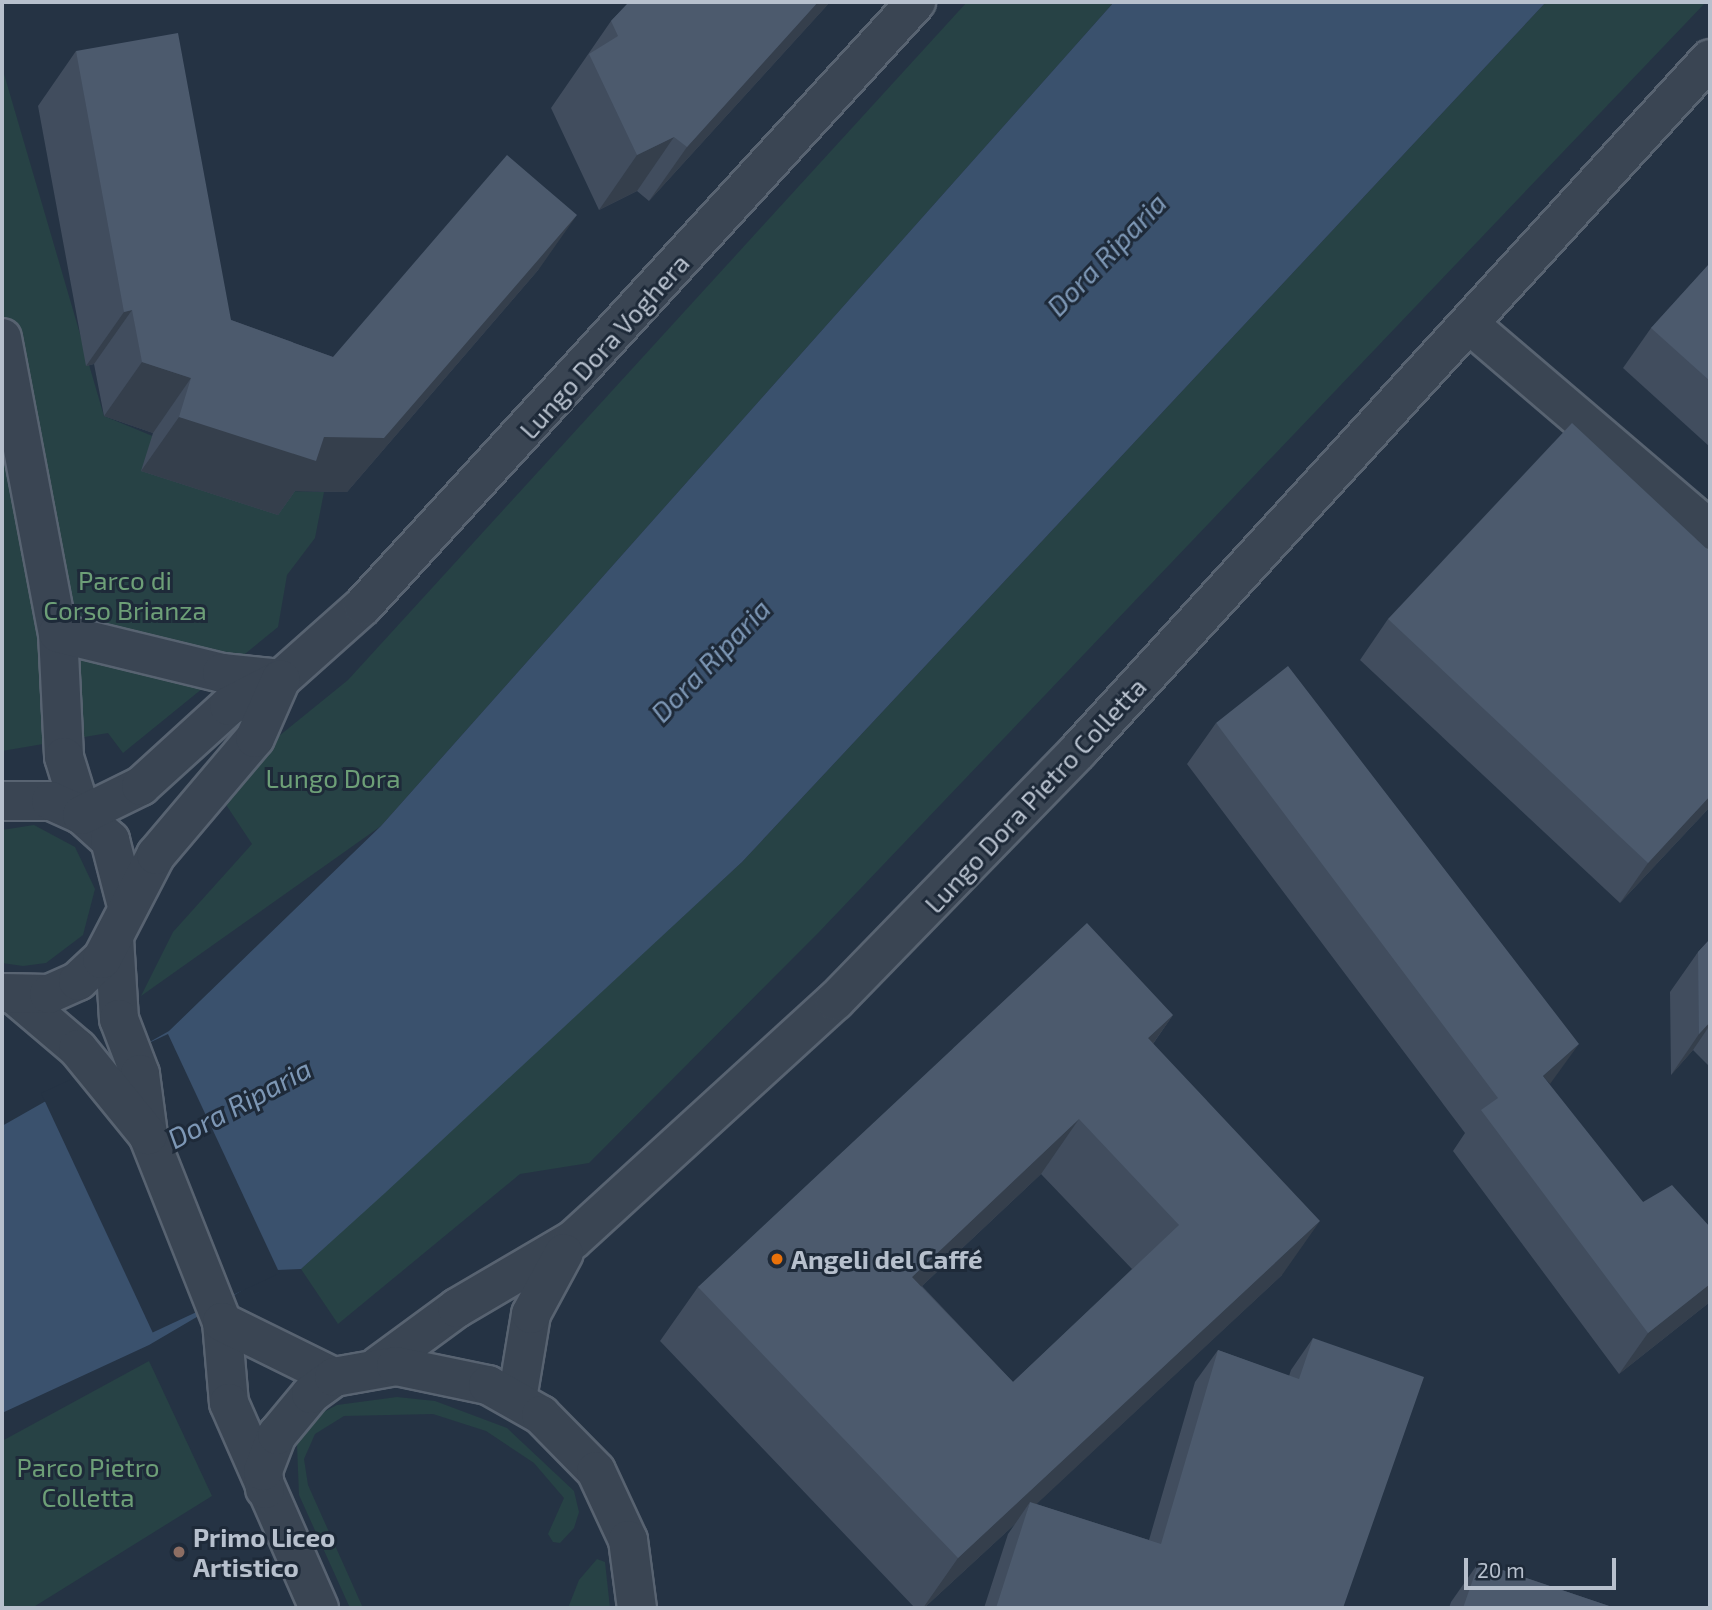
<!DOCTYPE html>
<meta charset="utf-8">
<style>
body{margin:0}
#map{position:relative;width:1712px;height:1610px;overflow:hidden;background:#253344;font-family:"Exo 2",sans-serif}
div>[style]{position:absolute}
.green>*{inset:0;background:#274245}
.water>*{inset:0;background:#3a516d}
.pier>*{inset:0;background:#253344;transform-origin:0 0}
.roads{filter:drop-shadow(2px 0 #586371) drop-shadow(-2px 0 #586371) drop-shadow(0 2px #586371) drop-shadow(0 -2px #586371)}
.minor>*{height:38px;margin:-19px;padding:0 19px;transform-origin:19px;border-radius:19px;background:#3a4553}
.tertiary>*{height:38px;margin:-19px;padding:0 19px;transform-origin:19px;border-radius:19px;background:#3a4553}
.wall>*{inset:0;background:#414d5e}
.shaded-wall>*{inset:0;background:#353f4c}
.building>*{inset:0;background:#4c5a6d}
.dots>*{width:19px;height:19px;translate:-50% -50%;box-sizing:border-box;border:4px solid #1e2a39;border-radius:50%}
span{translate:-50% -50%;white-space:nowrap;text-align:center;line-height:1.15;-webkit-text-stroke:6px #1e2a39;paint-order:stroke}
.street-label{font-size:26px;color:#b7c0cd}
.park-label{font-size:26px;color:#6d9f77}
.poi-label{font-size:26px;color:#b7c0cd;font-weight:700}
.left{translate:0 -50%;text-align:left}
.water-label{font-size:28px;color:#7d97b5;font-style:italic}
.frame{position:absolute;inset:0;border:4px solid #b7c0cd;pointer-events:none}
.scale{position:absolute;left:1464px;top:1558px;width:152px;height:32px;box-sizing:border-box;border:4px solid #b7c0cd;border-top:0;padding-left:9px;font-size:21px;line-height:24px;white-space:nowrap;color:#b7c0cd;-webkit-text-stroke:5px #1e2a39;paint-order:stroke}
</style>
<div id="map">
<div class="green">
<div style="clip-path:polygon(967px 2px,1114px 2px,381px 826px,141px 996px,173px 932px,252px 844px,215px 788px,348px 680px)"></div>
<div style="clip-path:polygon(1546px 2px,1706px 2px,820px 931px,589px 1163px,520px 1174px,338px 1324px,301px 1269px,742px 862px)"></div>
<div style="clip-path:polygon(2px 67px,104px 416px,286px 491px,324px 492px,315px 538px,287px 575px,278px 627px,123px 753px,108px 733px,2px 751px)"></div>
<div style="clip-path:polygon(34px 825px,75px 847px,95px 889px,83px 935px,46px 963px,23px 966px,2px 963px,2px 830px)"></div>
<div style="clip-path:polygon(149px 1361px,212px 1496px,32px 1608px,2px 1608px,2px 1441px)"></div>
<div style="clip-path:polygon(397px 1397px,435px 1401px,507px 1428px,574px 1491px,579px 1512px,574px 1528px,560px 1543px,553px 1542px,548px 1534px,564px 1498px,534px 1463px,486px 1431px,433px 1414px,344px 1416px,315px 1434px,304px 1459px,308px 1485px,363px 1608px,350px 1608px,299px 1495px,297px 1445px,316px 1416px,337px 1405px)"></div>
<div style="clip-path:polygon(597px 1559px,605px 1562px,610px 1608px,568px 1608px,579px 1580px)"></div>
</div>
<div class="water">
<div style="clip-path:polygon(1114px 2px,1546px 2px,742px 862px,385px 1193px,301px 1269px,277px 1270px,149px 1345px,2px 1413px,2px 1126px,169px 1031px,381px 826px)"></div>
</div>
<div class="pier">
<div style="left:168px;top:1034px;width:264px;height:140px;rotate:65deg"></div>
</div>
<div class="roads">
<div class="minor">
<div style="left:1469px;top:324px;width:317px;rotate:40.5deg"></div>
<div style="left:114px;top:938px;width:81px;rotate:86.5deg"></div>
<div style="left:119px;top:1019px;width:59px;rotate:69.1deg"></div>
<div style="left:140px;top:1074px;width:62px;rotate:82.5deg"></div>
<div style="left:148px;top:1135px;width:201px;rotate:68.4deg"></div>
<div style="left:222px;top:1322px;width:81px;rotate:85.1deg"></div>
<div style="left:229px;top:1403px;width:224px;rotate:66.3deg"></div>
<div style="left:17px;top:997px;width:80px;rotate:40.4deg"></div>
<div style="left:78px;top:1049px;width:111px;rotate:50.9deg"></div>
<div style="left:222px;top:1322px;width:125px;rotate:26.2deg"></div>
<div style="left:378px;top:1366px;width:98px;rotate:-36.3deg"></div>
<div style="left:457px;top:1308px;width:134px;rotate:-30.4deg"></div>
<div style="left:573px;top:1240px;width:355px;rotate:-42.4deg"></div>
<div style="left:835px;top:1001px;width:349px;rotate:-45.8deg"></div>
<div style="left:1078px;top:751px;width:937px;rotate:-47.59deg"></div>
<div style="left:517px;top:1399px;width:86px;rotate:-80.6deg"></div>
<div style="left:531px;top:1314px;width:69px;rotate:-61.6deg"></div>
<div style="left:265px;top:1489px;width:18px;rotate:-96deg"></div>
<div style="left:263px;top:1471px;width:39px;rotate:-69deg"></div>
<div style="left:277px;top:1435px;width:53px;rotate:-50.3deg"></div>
<div style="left:311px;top:1394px;width:29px;rotate:-36deg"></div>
<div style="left:334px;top:1377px;width:63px;rotate:-10.1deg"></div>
<div style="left:396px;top:1366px;width:94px;rotate:11.7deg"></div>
<div style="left:488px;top:1385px;width:61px;rotate:29.5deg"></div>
<div style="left:541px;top:1415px;width:78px;rotate:45.5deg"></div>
<div style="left:596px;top:1471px;width:76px;rotate:65.1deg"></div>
<div style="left:628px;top:1540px;width:69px;rotate:82.5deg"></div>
</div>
<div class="tertiary">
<div style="left:2px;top:338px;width:300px;rotate:79.3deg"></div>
<div style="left:58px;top:633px;width:124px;rotate:87.2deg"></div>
<div style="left:64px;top:757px;width:61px;rotate:72.8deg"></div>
<div style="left:58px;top:633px;width:169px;rotate:13.7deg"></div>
<div style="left:222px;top:673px;width:59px;rotate:5.8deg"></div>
<div style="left:2px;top:801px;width:49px"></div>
<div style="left:51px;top:801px;width:34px;rotate:24deg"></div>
<div style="left:82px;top:815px;width:38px;rotate:42deg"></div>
<div style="left:110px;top:840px;width:68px;rotate:75.6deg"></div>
<div style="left:82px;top:815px;width:66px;rotate:-26.2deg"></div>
<div style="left:141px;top:786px;width:119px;rotate:-42.3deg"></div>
<div style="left:229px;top:706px;width:59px;rotate:-27.4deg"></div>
<div style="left:281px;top:679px;width:110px;rotate:-41.7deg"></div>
<div style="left:363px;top:606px;width:819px;rotate:-47.52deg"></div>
<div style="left:2px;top:993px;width:47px;rotate:1.2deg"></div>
<div style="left:49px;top:994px;width:32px;rotate:-24deg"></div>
<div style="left:78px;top:981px;width:33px;rotate:-43deg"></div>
<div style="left:102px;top:959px;width:117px;rotate:-62.6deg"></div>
<div style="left:156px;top:855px;width:153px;rotate:-49.8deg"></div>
<div style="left:255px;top:738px;width:64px;rotate:-66.2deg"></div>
</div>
</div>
<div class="wall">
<div style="clip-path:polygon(629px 2px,830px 2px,649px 201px,637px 191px,599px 210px,551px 108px,611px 21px)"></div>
<div style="clip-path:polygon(76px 51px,231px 320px,333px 357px,539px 269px,347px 492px,295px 491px,278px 515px,141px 471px,153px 433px,104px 416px,94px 364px,86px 366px,38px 106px)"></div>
<div style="clip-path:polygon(1710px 263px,1710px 447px,1623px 368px,1651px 328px)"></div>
<div style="clip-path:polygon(1710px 552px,1710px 807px,1620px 903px,1360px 660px,1388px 619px)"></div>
<div style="clip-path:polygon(1216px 723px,1643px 1202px,1710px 1227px,1710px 1302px,1619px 1374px,1453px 1151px,1465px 1133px,1187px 764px)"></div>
<div style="clip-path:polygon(1710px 939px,1710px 1067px,1693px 1050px,1671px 1075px,1670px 992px,1698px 952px)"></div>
<div style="clip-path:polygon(evenodd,1173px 1015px,1153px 1044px,1282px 1275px,1036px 1504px,1149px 1540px,1195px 1382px,1218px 1350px,1289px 1376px,1291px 1370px,1313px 1338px,1343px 1608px,984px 1608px,1008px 1534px,1015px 1524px,924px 1608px,915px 1608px,660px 1341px,698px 1287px,1173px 1015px,1041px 1174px,1132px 1269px,1013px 1382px,922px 1286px,1041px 1174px)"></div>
<div style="clip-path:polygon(1479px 1562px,1615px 1608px,1449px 1608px,1451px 1602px)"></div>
</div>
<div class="shaded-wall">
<div style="clip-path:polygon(818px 2px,830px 2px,649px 201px,687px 147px)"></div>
<div style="clip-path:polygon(674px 137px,637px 191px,599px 210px,637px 155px)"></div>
<div style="clip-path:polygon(577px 215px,539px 269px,347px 492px,295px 491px,278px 515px,141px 471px,179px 417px,324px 437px)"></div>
<div style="clip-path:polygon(132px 310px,94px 364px,86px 366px,124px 312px)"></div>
<div style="clip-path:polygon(142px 362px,191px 378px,153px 433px,104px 416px)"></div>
<div style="clip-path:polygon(1710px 796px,1710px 807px,1620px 903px,1648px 863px)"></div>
<div style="clip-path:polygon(1173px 1015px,1135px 1069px,1148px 1038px)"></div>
<div style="clip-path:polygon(1710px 1022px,1710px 1025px,1693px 1050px,1671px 1075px,1699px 1034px)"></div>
<div style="clip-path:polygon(1579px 1044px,1550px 1084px,1543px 1076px)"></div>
<div style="clip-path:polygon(1079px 1119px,1041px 1174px,874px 1331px,912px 1277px)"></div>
<div style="clip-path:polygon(1320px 1221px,1282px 1275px,1027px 1513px,1030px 1502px,1015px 1524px,924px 1608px,923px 1608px,958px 1558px)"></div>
<div style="clip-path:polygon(1710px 1284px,1710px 1302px,1619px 1374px,1648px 1333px)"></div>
</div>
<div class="building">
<div style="clip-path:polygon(629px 2px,818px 2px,687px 147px,674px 137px,637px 155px,589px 54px,618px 36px,611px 21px)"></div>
<div style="clip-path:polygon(178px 33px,231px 320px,333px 357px,507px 155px,577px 215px,384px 438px,324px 437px,316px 461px,179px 417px,191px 378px,142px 362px,132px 310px,124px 312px,76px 51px)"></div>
<div style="clip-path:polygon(1710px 263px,1710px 381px,1651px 328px)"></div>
<div style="clip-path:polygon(1572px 423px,1710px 552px,1710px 796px,1648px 863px,1388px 619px)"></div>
<div style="clip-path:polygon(1288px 666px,1579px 1044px,1543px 1076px,1643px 1202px,1672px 1185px,1710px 1227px,1710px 1284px,1648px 1333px,1481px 1110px,1498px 1098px,1216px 723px)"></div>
<div style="clip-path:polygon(evenodd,1087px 923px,1173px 1015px,1148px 1038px,1320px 1221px,958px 1558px,698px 1287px,1087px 923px,1079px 1119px,1179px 1225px,1013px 1382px,912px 1277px,1079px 1119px)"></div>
<div style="clip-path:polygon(1710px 939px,1710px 1022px,1699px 1034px,1698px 952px)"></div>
<div style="clip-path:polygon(1313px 1338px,1424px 1377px,1343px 1608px,996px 1608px,1030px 1502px,1161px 1544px,1218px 1350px,1299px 1379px)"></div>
<div style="clip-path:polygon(1479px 1562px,1615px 1608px,1463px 1608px)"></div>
</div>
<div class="dots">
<div style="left:777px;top:1259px;background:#e8710a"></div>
<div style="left:179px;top:1552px;background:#8d6e63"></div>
</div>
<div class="street-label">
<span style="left:604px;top:346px;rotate:-48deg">Lungo Dora Voghera</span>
<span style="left:1035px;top:795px;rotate:-47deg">Lungo Dora Pietro Colletta</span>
</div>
<div class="park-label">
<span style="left:125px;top:595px">Parco di<br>Corso Brianza</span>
<span style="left:333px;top:778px">Lungo Dora</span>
<span style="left:88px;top:1482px">Parco Pietro<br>Colletta</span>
</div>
<div class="poi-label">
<span class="left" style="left:791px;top:1259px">Angeli del Caffé</span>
<span class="left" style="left:193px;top:1552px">Primo Liceo<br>Artistico</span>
</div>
<div class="water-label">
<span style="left:1106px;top:254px;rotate:-46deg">Dora Riparia</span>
<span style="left:710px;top:660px;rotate:-46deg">Dora Riparia</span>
<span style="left:239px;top:1103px;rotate:-28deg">Dora Riparia</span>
</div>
<div class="frame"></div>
<div class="scale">20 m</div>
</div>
